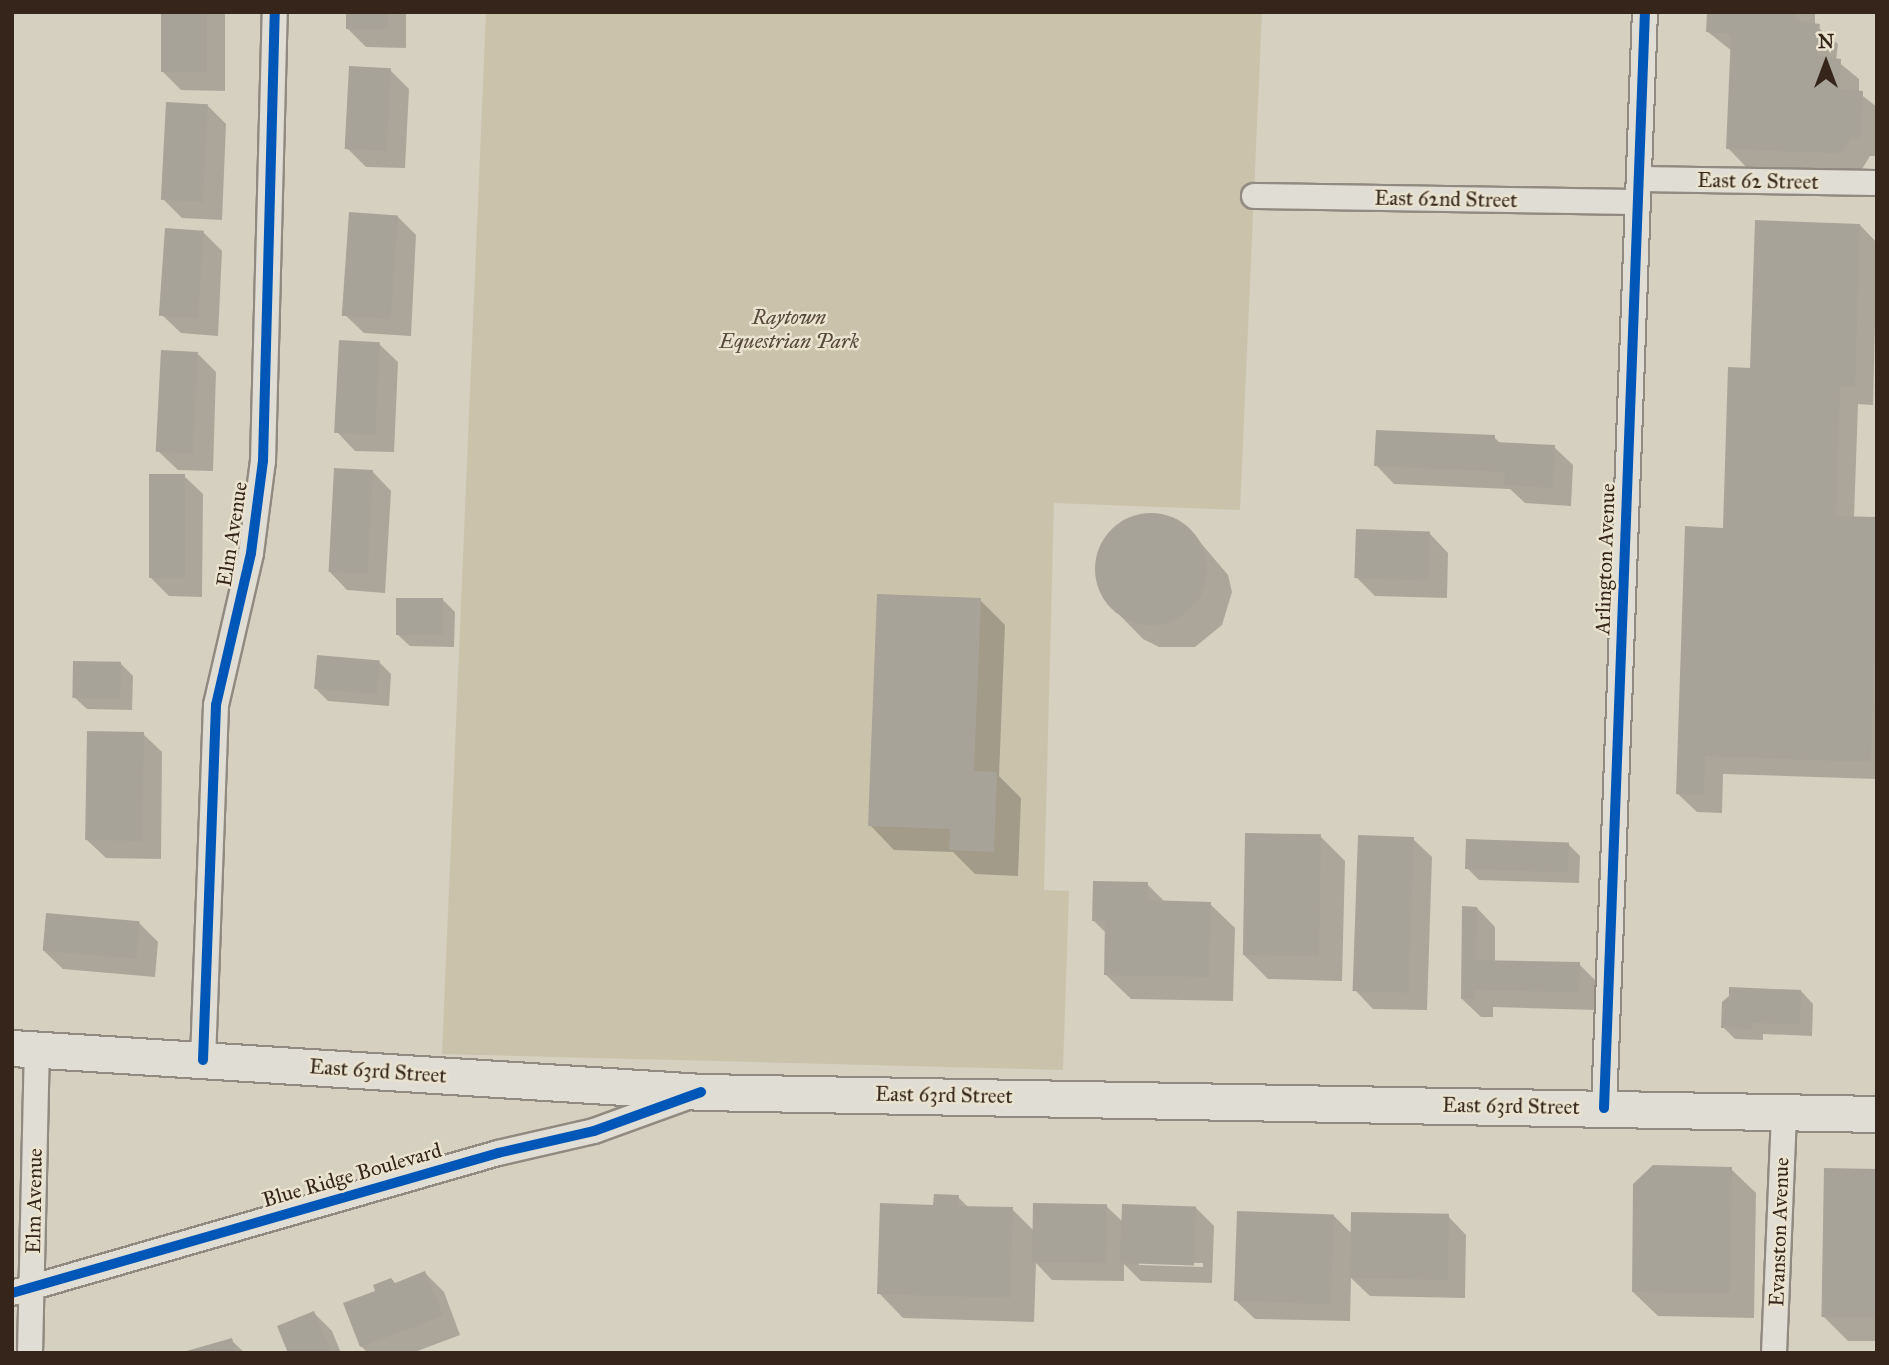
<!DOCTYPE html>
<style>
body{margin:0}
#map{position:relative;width:1889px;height:1365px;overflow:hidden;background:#d6d0c0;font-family:"IM FELL Great Primer",serif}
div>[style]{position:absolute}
.green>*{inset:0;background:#cbc2ac}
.shadow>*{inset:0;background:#0003}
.building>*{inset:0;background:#a8a398;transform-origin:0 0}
.round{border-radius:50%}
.roads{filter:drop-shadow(2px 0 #908a80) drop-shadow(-2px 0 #908a80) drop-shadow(0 2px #908a80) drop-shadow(0 -2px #908a80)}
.minor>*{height:24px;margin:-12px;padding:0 12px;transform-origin:12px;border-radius:12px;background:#e0ddd4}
.secondary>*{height:35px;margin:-17.5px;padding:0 17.5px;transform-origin:17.5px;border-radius:17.5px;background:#e0ddd4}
.cycleway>*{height:10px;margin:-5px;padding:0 5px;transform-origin:5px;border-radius:5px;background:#0057b8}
span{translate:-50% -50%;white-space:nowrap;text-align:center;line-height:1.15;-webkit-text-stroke:5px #eae3d0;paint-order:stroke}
.street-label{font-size:21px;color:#35251b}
.park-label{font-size:21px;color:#58493b;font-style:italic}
.frame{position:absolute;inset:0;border:14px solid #35251b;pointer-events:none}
.north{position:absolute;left:1791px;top:28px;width:70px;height:70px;-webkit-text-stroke:5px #eae3d0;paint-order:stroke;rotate:0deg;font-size:19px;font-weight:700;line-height:28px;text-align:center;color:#35251b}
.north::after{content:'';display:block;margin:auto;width:24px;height:32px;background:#35251b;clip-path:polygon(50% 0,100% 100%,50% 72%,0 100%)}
</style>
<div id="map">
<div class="green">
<div style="clip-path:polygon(486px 12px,1262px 12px,1240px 510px,1054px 503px,1044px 890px,1069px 891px,1063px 1070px,442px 1054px)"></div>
</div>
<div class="shadow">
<div style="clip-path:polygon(163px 12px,225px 12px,225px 91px,181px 90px,163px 72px)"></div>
<div style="clip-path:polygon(348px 12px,406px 12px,406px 48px,366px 47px,348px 29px)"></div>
<div style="clip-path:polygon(1709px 12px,1815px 12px,1815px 25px,1838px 44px,1836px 60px,1859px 79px,1859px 93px,1877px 107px,1877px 156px,1870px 156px,1862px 169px,1746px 167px,1728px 148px,1732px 51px,1708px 32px)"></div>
<div style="clip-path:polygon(390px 70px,409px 89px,405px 168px,366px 167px,347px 148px)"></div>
<div style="clip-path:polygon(208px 106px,226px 124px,222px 220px,182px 218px,163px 199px)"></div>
<div style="clip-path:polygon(397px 216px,416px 235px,411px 336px,364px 333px,345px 315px)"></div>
<div style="clip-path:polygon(1860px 225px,1877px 243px,1873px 405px,1858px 404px,1854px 518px,1877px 519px,1877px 779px,1723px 774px,1722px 813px,1697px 812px,1678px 794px,1752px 370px)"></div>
<div style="clip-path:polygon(203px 232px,222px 251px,218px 336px,181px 333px,162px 315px)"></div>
<div style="clip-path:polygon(379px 344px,398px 362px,394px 452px,355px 451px,337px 432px)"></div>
<div style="clip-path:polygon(198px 354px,216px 372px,213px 471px,178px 470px,159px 452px)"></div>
<div style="clip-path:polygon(1494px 437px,1501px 444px,1554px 447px,1573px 465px,1571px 506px,1525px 503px,1510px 489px,1394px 484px,1376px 465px)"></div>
<div style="clip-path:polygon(373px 472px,391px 491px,385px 593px,347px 590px,329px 571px)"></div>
<div style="clip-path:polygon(184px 476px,203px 494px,202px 597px,169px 596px,150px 577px)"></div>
<div style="clip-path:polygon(1164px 516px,1194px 535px,1228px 575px,1232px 592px,1222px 625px,1195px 647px,1159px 647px,1143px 639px,1104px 599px,1097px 582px,1101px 544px,1129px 519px)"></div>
<div style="clip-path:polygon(1430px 534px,1448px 553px,1447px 598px,1375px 596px,1356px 577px)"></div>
<div style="clip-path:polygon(443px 600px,455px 612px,454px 647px,410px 646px,397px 634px)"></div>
<div style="clip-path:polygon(980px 600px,1005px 625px,999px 776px,1021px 798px,1018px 876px,975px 874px,953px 852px,894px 850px,870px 825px)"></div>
<div style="clip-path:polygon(379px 662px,391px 674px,389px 706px,328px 701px,316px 689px)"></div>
<div style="clip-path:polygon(121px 664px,133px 676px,132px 710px,87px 709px,74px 697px)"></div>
<div style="clip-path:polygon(143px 734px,162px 752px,161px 859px,106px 858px,87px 840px)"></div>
<div style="clip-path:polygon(1320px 836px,1345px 861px,1342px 981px,1268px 979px,1243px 954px)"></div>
<div style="clip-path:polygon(1413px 839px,1432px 857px,1427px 1010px,1373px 1009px,1355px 990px)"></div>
<div style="clip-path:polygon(1568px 844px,1580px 856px,1579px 883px,1479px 880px,1467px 868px)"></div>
<div style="clip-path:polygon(1147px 884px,1166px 903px,1210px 904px,1235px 928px,1233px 1001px,1131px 999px,1106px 975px,1107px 934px,1093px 920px)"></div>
<div style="clip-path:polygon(1477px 908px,1495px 927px,1495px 962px,1579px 964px,1598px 983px,1597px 1010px,1493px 1007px,1493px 1017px,1481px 1017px,1462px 999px)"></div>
<div style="clip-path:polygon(139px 923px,158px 942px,155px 977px,63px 969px,44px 951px)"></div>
<div style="clip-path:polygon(1801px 991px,1813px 1004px,1812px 1036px,1763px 1034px,1763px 1040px,1735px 1039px,1723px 1027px)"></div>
<div style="clip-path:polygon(1731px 1169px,1756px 1193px,1754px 1318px,1658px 1316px,1633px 1292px)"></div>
<div style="clip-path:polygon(1877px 1171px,1877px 1341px,1848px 1341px,1823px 1316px)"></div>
<div style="clip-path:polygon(evenodd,958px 1197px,969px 1208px,1012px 1209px,1034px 1231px,1106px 1206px,1123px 1222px,1195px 1207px,1214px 1226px,1212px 1283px,1141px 1281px,1124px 1264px,1124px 1281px,1052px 1280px,1036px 1263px,1034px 1322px,903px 1318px,879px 1293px,935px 1207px,958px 1197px,1139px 1262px,1203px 1263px,1203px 1267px,1139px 1265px,1139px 1262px)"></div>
<div style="clip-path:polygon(1334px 1216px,1352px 1234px,1448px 1216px,1466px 1235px,1465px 1298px,1370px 1296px,1351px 1278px,1350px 1321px,1255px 1319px,1236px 1301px)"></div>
<div style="clip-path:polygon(425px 1273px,444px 1292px,460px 1335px,412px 1353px,368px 1353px,361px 1346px)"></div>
<div style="clip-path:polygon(314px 1313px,332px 1331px,341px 1353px,290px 1353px)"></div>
<div style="clip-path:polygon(231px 1340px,245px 1353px,187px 1353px)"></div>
</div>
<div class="building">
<div style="left:161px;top:12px;width:46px;height:60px"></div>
<div style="left:346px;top:12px;width:42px;height:17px"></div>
<div style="clip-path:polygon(1707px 12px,1797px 12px,1796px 21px,1820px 24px,1817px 56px,1841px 59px,1840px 89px,1863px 91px,1861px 139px,1851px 138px,1843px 151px,1836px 153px,1726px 149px,1731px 34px,1706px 32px)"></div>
<div style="left:349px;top:66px;width:42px;height:83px;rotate:3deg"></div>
<div style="left:166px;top:102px;width:42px;height:98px;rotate:3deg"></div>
<div style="left:349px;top:212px;width:49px;height:104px;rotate:4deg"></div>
<div style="clip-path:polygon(1755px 220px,1860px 224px,1855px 387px,1840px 386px,1836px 516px,1877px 517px,1871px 762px,1705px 756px,1704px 795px,1676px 794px,1685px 526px,1723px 528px,1728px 367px,1750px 368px)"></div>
<div style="left:165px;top:228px;width:39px;height:88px;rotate:4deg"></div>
<div style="left:339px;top:340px;width:41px;height:93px;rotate:3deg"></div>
<div style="left:161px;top:350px;width:37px;height:102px;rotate:3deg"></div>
<div style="clip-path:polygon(1376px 430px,1495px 435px,1495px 442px,1555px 445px,1553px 488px,1504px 485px,1505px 472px,1374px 466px)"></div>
<div style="left:334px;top:468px;width:39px;height:104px;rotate:3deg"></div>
<div style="left:149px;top:474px;width:36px;height:104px"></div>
<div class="round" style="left:1095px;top:513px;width:112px;height:112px"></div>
<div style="left:1356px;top:529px;width:74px;height:49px;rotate:2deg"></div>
<div style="clip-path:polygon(877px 594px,981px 598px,974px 771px,997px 772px,994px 852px,949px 850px,950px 829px,868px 826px)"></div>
<div style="left:396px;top:598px;width:47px;height:37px"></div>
<div style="left:317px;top:655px;width:63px;height:34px;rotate:5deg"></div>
<div style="left:73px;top:661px;width:48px;height:37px;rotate:1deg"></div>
<div style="left:87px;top:731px;width:57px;height:109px;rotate:1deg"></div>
<div style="left:1245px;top:833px;width:76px;height:122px;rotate:1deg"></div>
<div style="left:1358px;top:835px;width:56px;height:156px;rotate:2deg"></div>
<div style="left:1466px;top:839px;width:103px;height:30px;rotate:2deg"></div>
<div style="clip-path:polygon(1093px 881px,1148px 882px,1147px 900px,1211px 902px,1209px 977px,1104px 975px,1105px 921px,1092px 921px)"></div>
<div style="clip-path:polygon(1462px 906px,1477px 907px,1476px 960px,1580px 962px,1579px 992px,1475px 990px,1475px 999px,1461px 999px)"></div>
<div style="left:46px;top:913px;width:94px;height:38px;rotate:5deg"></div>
<div style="clip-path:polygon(1729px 987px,1801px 990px,1800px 1024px,1752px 1023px,1751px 1029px,1721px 1028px,1722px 1002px,1729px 996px)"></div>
<div style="clip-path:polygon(1653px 1165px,1732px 1167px,1730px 1294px,1632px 1292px,1633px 1184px)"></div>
<div style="left:1824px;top:1168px;width:53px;height:149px;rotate:1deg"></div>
<div style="clip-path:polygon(934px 1194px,959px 1195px,958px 1206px,1013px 1207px,1010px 1298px,877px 1294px,880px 1203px,933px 1205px)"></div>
<div style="left:1033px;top:1203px;width:74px;height:59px;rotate:1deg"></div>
<div style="left:1122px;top:1204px;width:74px;height:59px;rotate:2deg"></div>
<div style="left:1237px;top:1211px;width:97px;height:90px;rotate:2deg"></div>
<div style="left:1351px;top:1212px;width:98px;height:66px;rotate:1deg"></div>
<div style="clip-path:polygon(425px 1271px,443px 1316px,360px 1347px,343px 1303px,375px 1291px,373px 1285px,391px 1278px,395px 1283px)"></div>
<div style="clip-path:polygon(314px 1311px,331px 1353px,288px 1353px,277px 1326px)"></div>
<div style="clip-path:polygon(232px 1338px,236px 1353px,183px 1353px,183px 1352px)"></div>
</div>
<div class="roads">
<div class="minor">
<div style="left:1639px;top:179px;width:238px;rotate:1deg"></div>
<div style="left:1254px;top:196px;width:384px;rotate:0.9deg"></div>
<div style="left:203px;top:1060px;width:355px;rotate:-87.9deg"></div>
<div style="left:216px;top:705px;width:156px;rotate:-77deg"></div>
<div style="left:251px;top:553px;width:93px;rotate:-82.6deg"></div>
<div style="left:263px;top:461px;width:449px;rotate:-88.5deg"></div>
<div style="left:1604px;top:1108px;width:1097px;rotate:-87.86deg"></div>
<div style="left:12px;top:1293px;width:506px;rotate:-16.07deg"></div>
<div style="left:498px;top:1153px;width:98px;rotate:-12.9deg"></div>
<div style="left:594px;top:1131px;width:102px;rotate:-20deg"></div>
<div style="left:30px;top:1353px;width:303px;rotate:-88.7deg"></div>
<div style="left:1774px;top:1353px;width:241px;rotate:-87.6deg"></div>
</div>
<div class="secondary">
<div style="left:12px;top:1048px;width:690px;rotate:3.65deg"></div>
<div style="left:701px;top:1092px;width:1176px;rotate:1.07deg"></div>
</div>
</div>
<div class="cycleway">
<div style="left:203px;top:1060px;width:355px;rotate:-87.9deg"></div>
<div style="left:216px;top:705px;width:156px;rotate:-77deg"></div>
<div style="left:251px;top:553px;width:93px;rotate:-82.6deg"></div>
<div style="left:263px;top:461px;width:449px;rotate:-88.5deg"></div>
<div style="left:1604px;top:1108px;width:1097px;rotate:-87.86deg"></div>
<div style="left:12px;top:1293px;width:506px;rotate:-16.07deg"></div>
<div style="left:498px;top:1153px;width:98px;rotate:-12.9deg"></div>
<div style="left:594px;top:1131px;width:114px;rotate:-20deg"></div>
</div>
<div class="street-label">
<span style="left:1758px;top:181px;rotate:1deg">East 62 Street</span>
<span style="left:1446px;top:199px;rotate:1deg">East 62nd Street</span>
<span style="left:232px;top:534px;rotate:-81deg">Elm Avenue</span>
<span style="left:1605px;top:559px;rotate:-88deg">Arlington Avenue</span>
<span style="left:378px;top:1071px;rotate:4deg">East 63rd Street</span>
<span style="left:944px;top:1095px;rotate:1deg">East 63rd Street</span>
<span style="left:1511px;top:1106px;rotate:1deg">East 63rd Street</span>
<span style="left:352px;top:1175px;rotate:-16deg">Blue Ridge Boulevard</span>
<span style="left:34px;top:1201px;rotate:-89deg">Elm Avenue</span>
<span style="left:1779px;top:1232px;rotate:-88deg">Evanston Avenue</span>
</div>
<div class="park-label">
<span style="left:789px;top:329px">Raytown<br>Equestrian Park</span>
</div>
<div class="frame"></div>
<div class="north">N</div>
</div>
